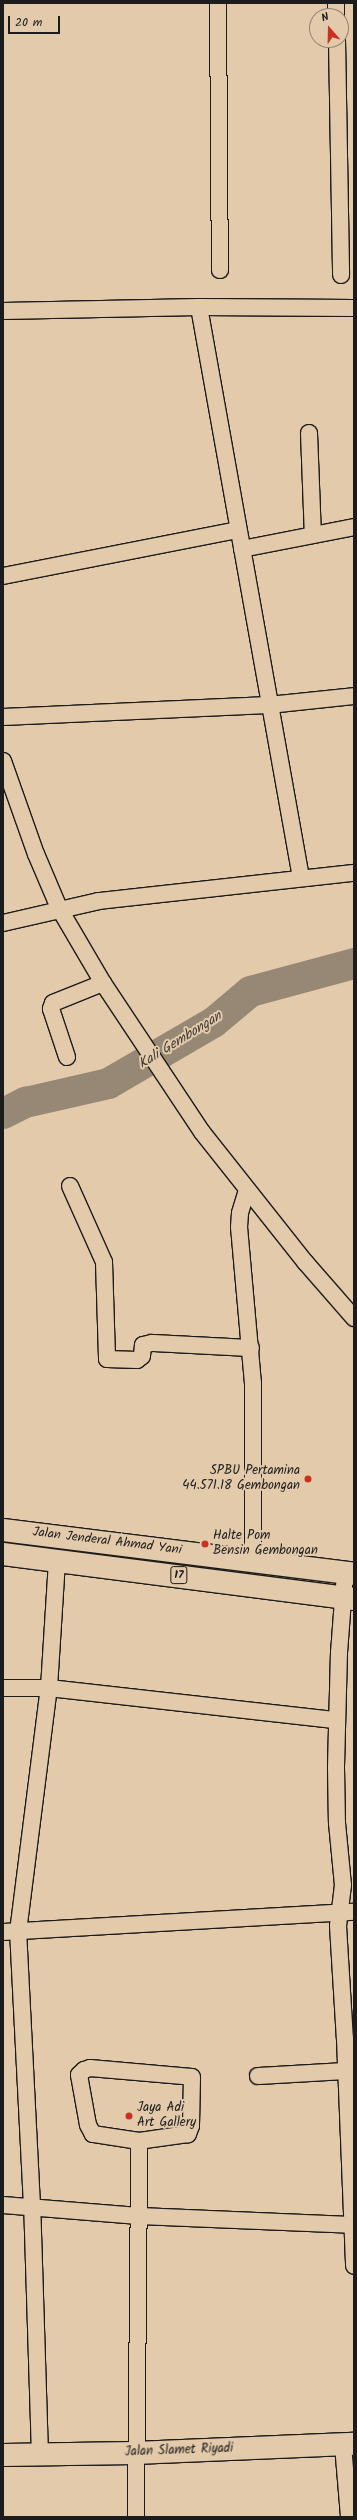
<!DOCTYPE html>
<style>
body{margin:0}
#map{position:relative;width:357px;height:2520px;overflow:hidden;background:#e3caab;font-family:Kalam,sans-serif}
div>[style]{position:absolute}
.river>*{height:31px;margin:-15.5px;padding:0 15.5px;transform-origin:15.5px;border-radius:15.5px;background:#968874}
.roads{filter:drop-shadow(1px 0 #1c1c1c) drop-shadow(-1px 0 #1c1c1c) drop-shadow(0 1px #1c1c1c) drop-shadow(0 -1px #1c1c1c)}
.minor>*{height:16px;margin:-8px;padding:0 8px;transform-origin:8px;border-radius:8px;background:#e3caab}
.primary>*{height:22px;margin:-11px;padding:0 11px;transform-origin:11px;border-radius:11px;background:#e3caab}
.trunk>*{height:22px;margin:-11px;padding:0 11px;transform-origin:11px;border-radius:11px;background:#e3caab}
.dots>*{width:11px;height:11px;translate:-50% -50%;box-sizing:border-box;border:2px solid #e3caab;border-radius:50%}
span{translate:-50% -50%;white-space:nowrap;text-align:center;line-height:1.15;-webkit-text-stroke:4px #e3caab;paint-order:stroke}
.shield-label span{padding:1px 3px;background:#e3caab;border:1px solid;border-radius:3px;-webkit-text-stroke-width:0}
.shield-label{font-size:12px;color:#1c1c1c;font-weight:700}
.poi-label{font-size:13px;color:#1c1c1c}
.right{translate:-100% -50%;text-align:right}
.left{translate:0 -50%;text-align:left}
.street-label{font-size:13px;color:#1c1c1c}
.water-label{font-size:14px;color:#413c36;font-style:italic}
.frame{position:absolute;inset:0;border:4px solid #1c1c1c;pointer-events:none}
.north{position:absolute;left:309px;top:8px;width:40px;height:40px;box-sizing:border-box;background:#e3caab;border:1px solid #938472;border-radius:50%;rotate:340deg;font-size:11px;font-weight:700;line-height:16px;text-align:center;color:#1c1c1c}
.north::after{content:'';display:block;margin:auto;width:14px;height:18px;background:#c8321e;clip-path:polygon(50% 0,100% 100%,50% 72%,0 100%)}
.scale{position:absolute;left:8px;top:16px;width:52px;height:18px;box-sizing:border-box;border:2px solid #1c1c1c;border-top:0;padding-left:5px;font-size:12px;line-height:14px;white-space:nowrap;color:#1c1c1c;-webkit-text-stroke:3px #e3caab;paint-order:stroke}
</style>
<div id="map">
<div class="river">
<div style="left:3px;top:1113px;width:25px;rotate:-27deg"></div>
<div style="left:25px;top:1102px;width:85px;rotate:-12.9deg"></div>
<div style="left:108px;top:1083px;width:121px;rotate:-30.2deg"></div>
<div style="left:213px;top:1022px;width:48px;rotate:-40deg"></div>
<div style="left:250px;top:991px;width:108px;rotate:-15.1deg"></div>
</div>
<div class="roads">
<div class="minor">
<div style="left:218px;top:3px;width:267px;rotate:89.6deg"></div>
<div style="left:336px;top:3px;width:13px;rotate:90deg"></div>
<div style="left:337px;top:40px;width:235px;rotate:89deg"></div>
<div style="left:199px;top:307px;width:580px;rotate:79.87deg"></div>
<div style="left:3px;top:311px;width:196px;rotate:-1.2deg"></div>
<div style="left:199px;top:307px;width:155px;rotate:0.4deg"></div>
<div style="left:309px;top:433px;width:102px;rotate:87.8deg"></div>
<div style="left:242px;top:549px;width:114px;rotate:-11.1deg"></div>
<div style="left:3px;top:576px;width:239px;rotate:-11.1deg"></div>
<div style="left:3px;top:717px;width:266px;rotate:-2.6deg"></div>
<div style="left:269px;top:705px;width:85px;rotate:-6deg"></div>
<div style="left:3px;top:761px;width:99px;rotate:70.5deg"></div>
<div style="left:36px;top:854px;width:59px;rotate:66.9deg"></div>
<div style="left:59px;top:908px;width:87px;rotate:59.6deg"></div>
<div style="left:103px;top:983px;width:179px;rotate:56.4deg"></div>
<div style="left:202px;top:1132px;width:167px;rotate:51.6deg"></div>
<div style="left:306px;top:1263px;width:73px;rotate:48.9deg"></div>
<div style="left:3px;top:923px;width:98px;rotate:-12.9deg"></div>
<div style="left:99px;top:901px;width:257px;rotate:-6.3deg"></div>
<div style="left:67px;top:1057px;width:51px;rotate:-108.4deg"></div>
<div style="left:51px;top:1009px;width:6px;rotate:-72deg"></div>
<div style="left:53px;top:1003px;width:54px;rotate:-21.8deg"></div>
<div style="left:70px;top:1186px;width:83px;rotate:65.9deg"></div>
<div style="left:104px;top:1262px;width:97px;rotate:88.2deg"></div>
<div style="left:107px;top:1359px;width:30px;rotate:2deg"></div>
<div style="left:137px;top:1360px;width:6px;rotate:-39deg"></div>
<div style="left:142px;top:1356px;width:11px;rotate:-85deg"></div>
<div style="left:143px;top:1345px;width:9px;rotate:-13deg"></div>
<div style="left:152px;top:1343px;width:99px;rotate:2.9deg"></div>
<div style="left:247px;top:1190px;width:24px;rotate:107deg"></div>
<div style="left:240px;top:1213px;width:14px;rotate:94deg"></div>
<div style="left:239px;top:1227px;width:157px;rotate:84.9deg"></div>
<div style="left:253px;top:1383px;width:177px;rotate:90deg"></div>
<div style="left:345px;top:1573px;width:79px;rotate:94.3deg"></div>
<div style="left:339px;top:1652px;width:116px;rotate:91.5deg"></div>
<div style="left:336px;top:1768px;width:55px;rotate:89deg"></div>
<div style="left:337px;top:1823px;width:62px;rotate:84.5deg"></div>
<div style="left:343px;top:1885px;width:41px;rotate:97deg"></div>
<div style="left:338px;top:1926px;width:113px;rotate:86.5deg"></div>
<div style="left:345px;top:2039px;width:227px;rotate:87.7deg"></div>
<div style="left:3px;top:1688px;width:46px"></div>
<div style="left:49px;top:1688px;width:289px;rotate:6.4deg"></div>
<div style="left:3px;top:1932px;width:352px;rotate:-3.3deg"></div>
<div style="left:258px;top:2076px;width:88px;rotate:-3.3deg"></div>
<div style="left:3px;top:2205px;width:136px;rotate:4.6deg"></div>
<div style="left:139px;top:2216px;width:212px;rotate:2.4deg"></div>
<div style="left:343px;top:2445px;width:72px;rotate:85.2deg"></div>
<div style="left:40px;top:2455px;width:249px;rotate:-91.8deg"></div>
<div style="left:32px;top:2206px;width:274px;rotate:-92.9deg"></div>
<div style="left:18px;top:1932px;width:246px;rotate:-82.8deg"></div>
<div style="left:49px;top:1688px;width:128px;rotate:-86.4deg"></div>
<div style="left:136px;top:2517px;width:376px;rotate:-89.5deg"></div>
<div style="left:139px;top:2141px;width:47px;rotate:-171.3deg"></div>
<div style="left:93px;top:2134px;width:10px;rotate:-119deg"></div>
<div style="left:88px;top:2125px;width:51px;rotate:-100.2deg"></div>
<div style="left:79px;top:2075px;width:7px;rotate:-45deg"></div>
<div style="left:84px;top:2070px;width:6px;rotate:-18deg"></div>
<div style="left:90px;top:2068px;width:102px;rotate:5deg"></div>
<div style="left:192px;top:2077px;width:49px;rotate:91.2deg"></div>
<div style="left:191px;top:2126px;width:9px;rotate:111deg"></div>
<div style="left:188px;top:2134px;width:49px;rotate:171.9deg"></div>
</div>
<div class="primary">
<div style="left:3px;top:2455px;width:132px;rotate:-0.9deg"></div>
<div style="left:135px;top:2453px;width:219px;rotate:-2.4deg"></div>
</div>
<div class="trunk">
<div style="left:3px;top:1530px;width:354px;rotate:7.1deg"></div>
<div style="left:3px;top:1554px;width:354px;rotate:7.3deg"></div>
</div>
</div>
<div class="dots">
<div style="left:308px;top:1479px;background:#c8321e"></div>
<div style="left:205px;top:1544px;background:#c8321e"></div>
<div style="left:129px;top:2116px;background:#c8321e"></div>
</div>
<div class="shield-label">
<span style="left:179px;top:1575px">17</span>
</div>
<div class="poi-label">
<span class="right" style="left:300px;top:1479px">SPBU Pertamina<br>44.571.18 Gembongan</span>
<span class="left" style="left:213px;top:1544px">Halte Pom<br>Bensin Gembongan</span>
<span class="left" style="left:137px;top:2116px">Jaya Adi<br>Art Gallery</span>
</div>
<div class="street-label">
<span style="left:107px;top:1542px;rotate:7deg">Jalan Jenderal Ahmad Yani</span>
<span style="left:179px;top:2451px;rotate:-2deg">Jalan Slamet Riyadi</span>
</div>
<div class="water-label">
<span style="left:180px;top:1040px;rotate:-32deg">Kali Gembongan</span>
</div>
<div class="frame"></div>
<div class="north">N</div>
<div class="scale">20 m</div>
</div>
